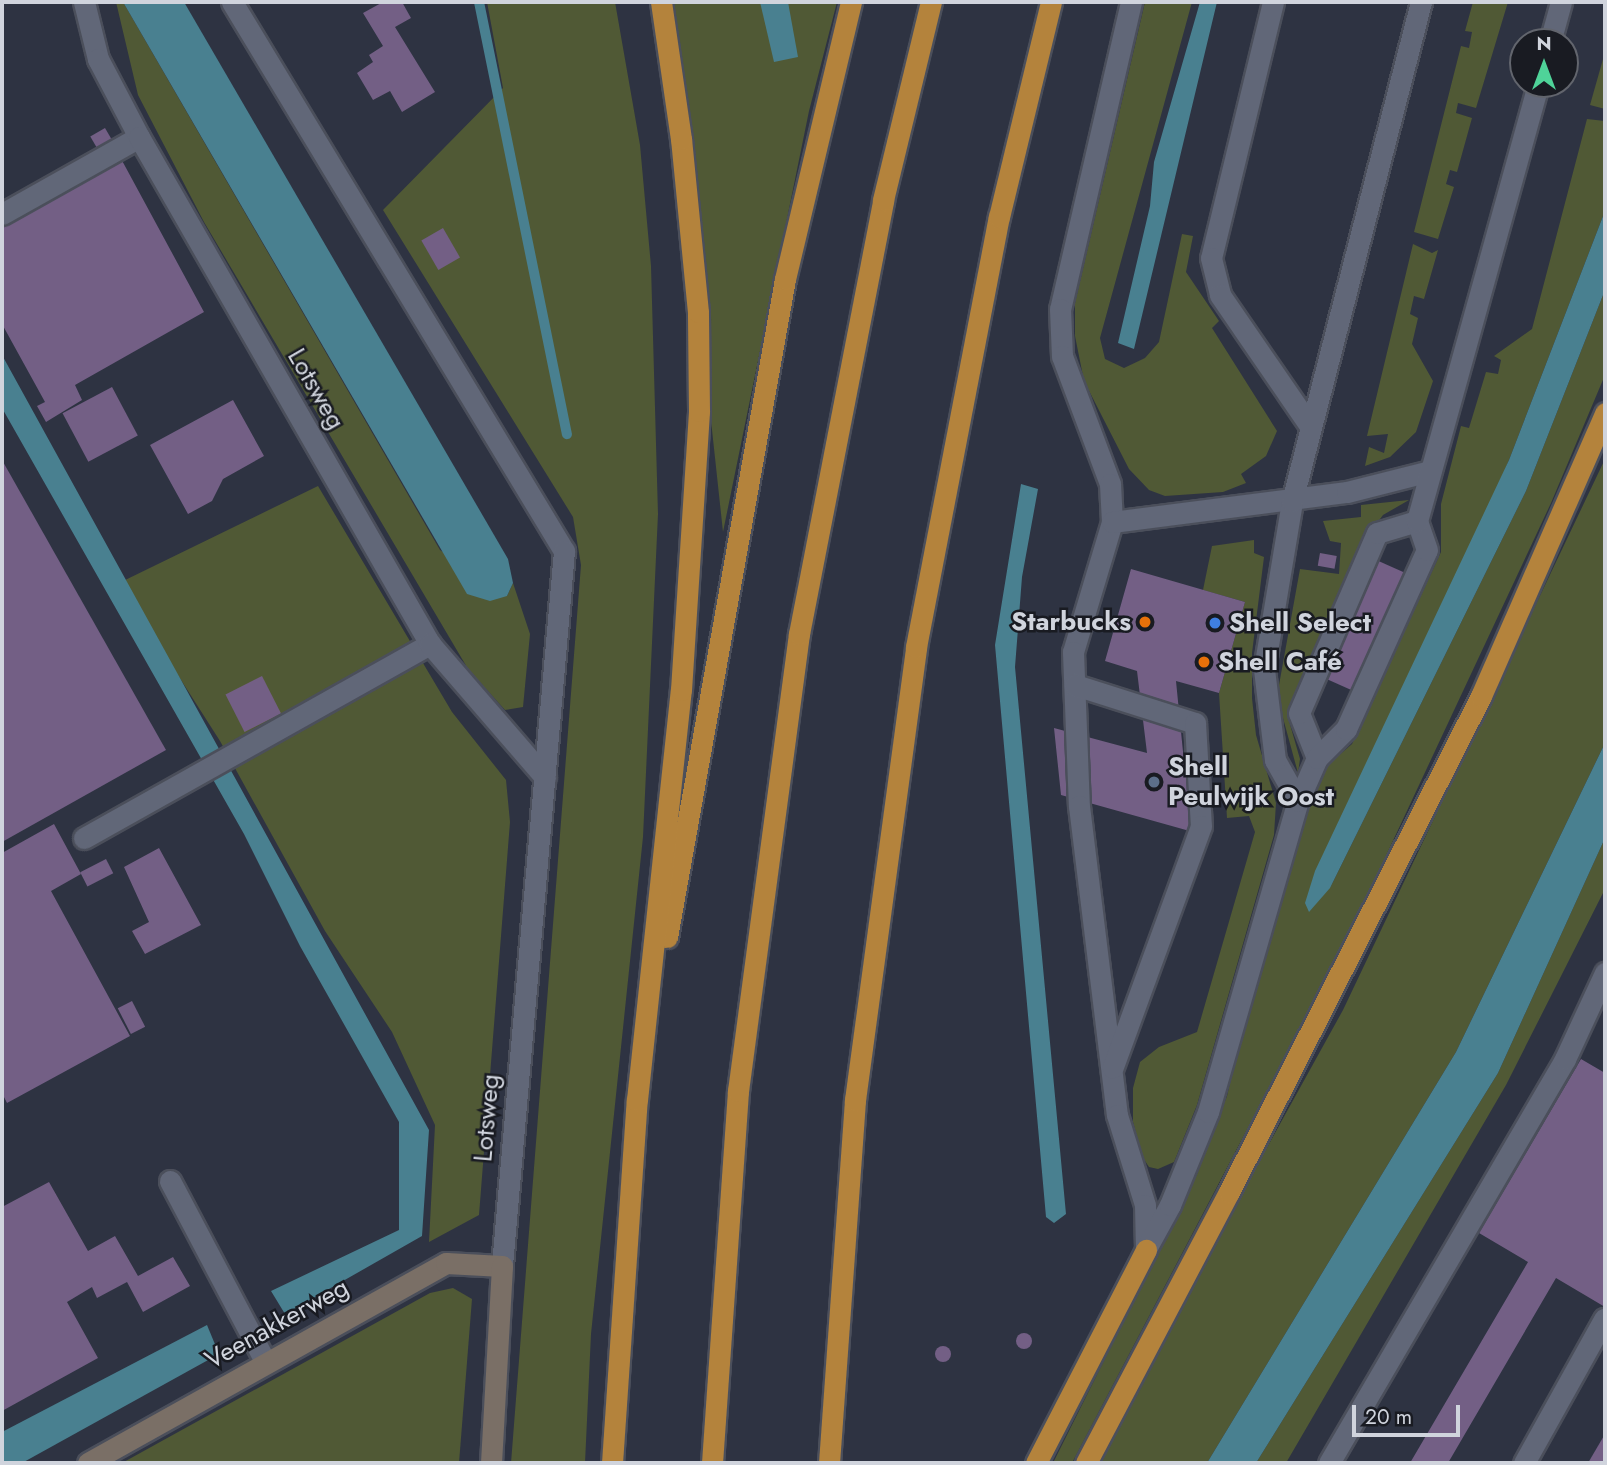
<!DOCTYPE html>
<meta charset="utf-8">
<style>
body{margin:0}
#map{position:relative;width:1607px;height:1465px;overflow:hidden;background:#2e3342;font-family:Jost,sans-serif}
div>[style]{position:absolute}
.green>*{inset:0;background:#505935}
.water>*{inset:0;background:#498090}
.stream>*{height:10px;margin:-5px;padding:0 5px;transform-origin:5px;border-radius:5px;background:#498090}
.building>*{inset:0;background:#735f85;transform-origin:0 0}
.round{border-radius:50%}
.roads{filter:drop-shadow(2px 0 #4b4f5b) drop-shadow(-2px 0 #4b4f5b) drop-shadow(0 2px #4b4f5b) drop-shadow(0 -2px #4b4f5b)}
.lane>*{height:21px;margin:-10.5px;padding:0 10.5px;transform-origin:10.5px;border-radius:10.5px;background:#616778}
.street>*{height:21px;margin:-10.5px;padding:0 10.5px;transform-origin:10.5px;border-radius:10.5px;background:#616778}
.secondary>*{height:21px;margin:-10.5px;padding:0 10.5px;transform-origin:10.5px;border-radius:10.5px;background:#7a6f66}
.highway>*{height:21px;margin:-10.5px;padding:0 10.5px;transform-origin:10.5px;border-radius:10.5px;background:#b4833c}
.dots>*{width:19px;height:19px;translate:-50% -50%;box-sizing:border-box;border:4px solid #191b22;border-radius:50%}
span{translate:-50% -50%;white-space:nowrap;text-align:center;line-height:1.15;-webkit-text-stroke:5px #191b22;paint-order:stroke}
.street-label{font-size:26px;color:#d0d4dd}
.poi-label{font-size:26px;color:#d0d4dd;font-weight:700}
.right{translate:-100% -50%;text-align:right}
.left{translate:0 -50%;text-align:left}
.frame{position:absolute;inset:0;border:4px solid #d0d4dd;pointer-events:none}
.north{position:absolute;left:1509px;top:28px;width:70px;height:70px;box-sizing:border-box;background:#191b22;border:2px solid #62656d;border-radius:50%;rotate:0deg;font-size:19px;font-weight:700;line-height:28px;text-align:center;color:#d0d4dd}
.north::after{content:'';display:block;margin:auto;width:24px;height:32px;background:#4fd399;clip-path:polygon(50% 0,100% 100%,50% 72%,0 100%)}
.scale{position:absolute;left:1352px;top:1405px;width:108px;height:32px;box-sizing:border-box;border:4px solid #d0d4dd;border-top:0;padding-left:9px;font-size:21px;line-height:24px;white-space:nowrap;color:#d0d4dd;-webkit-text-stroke:5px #191b22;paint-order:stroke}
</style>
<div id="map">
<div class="green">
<div style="clip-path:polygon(116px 2px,123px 2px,440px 550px,507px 596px,513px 583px,530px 634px,523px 707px,505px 710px,468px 669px,204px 222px,138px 95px)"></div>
<div style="clip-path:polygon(487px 2px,615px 2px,640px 145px,651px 266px,658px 514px,643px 837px,591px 1334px,585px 1463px,511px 1463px,581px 565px,573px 517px,383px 210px,503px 88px)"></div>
<div style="clip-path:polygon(669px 2px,837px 2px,809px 111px,723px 532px,709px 402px,704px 241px)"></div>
<div style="clip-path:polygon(1145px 2px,1192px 2px,1100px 338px,1105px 359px,1124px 368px,1145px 358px,1159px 342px,1182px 234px,1193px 236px,1186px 272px,1219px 321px,1212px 328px,1277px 431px,1266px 456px,1241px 474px,1246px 483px,1223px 492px,1165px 496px,1149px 490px,1129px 469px,1084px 381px,1075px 336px,1075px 303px)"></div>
<div style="clip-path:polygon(1473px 2px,1508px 2px,1476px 108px,1458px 103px,1456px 113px,1472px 118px,1457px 172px,1450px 170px,1446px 184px,1454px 187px,1438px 239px,1414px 232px,1461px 46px,1469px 48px,1472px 32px,1465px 31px)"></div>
<div style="clip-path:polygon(1605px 52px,1605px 109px,1590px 105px)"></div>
<div style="clip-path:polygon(1587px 119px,1605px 121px,1605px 211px,1509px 460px,1330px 888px,1526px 491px,1605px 290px,1605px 375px,1551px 503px,1347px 939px,1072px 1463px,1053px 1463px,1197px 1174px,1227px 1096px,1245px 1016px,1313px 792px,1324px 768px,1352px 744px,1441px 552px,1441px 504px,1461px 426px,1469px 428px,1486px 372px,1498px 374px,1501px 360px,1494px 356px,1532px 329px)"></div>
<div style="clip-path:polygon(1413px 244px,1432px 253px,1438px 250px,1424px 299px,1414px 296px,1410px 314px,1418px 318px,1412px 344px,1433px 381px,1416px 432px,1390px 457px,1365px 466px,1369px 447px,1384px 453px,1388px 434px,1367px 436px)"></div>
<div style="clip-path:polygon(1605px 459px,1605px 743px,1456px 1052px,1207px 1463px,1099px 1463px,1123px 1408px,1343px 1010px)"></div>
<div style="clip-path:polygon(318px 486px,452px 712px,506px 780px,510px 822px,479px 1215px,429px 1242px,435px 1125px,392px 1032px,325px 931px,220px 741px,119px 583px)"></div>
<div style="clip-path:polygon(1409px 500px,1383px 515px,1369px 534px,1287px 714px,1300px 759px,1298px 773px,1277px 696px,1300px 569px,1339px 574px,1341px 543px,1330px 541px,1323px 521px,1361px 517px,1361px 505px)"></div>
<div style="clip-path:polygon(1254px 540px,1254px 553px,1264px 557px,1252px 653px,1252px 698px,1256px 735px,1276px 803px,1274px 835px,1197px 1105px,1174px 1162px,1158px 1169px,1149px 1167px,1143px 1158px,1133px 1122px,1133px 1088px,1140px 1062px,1159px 1047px,1197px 1032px,1255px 832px,1249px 816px,1227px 818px,1219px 693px,1245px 602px,1203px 590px,1212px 546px)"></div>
<div style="clip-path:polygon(1605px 838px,1605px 889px,1506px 1085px,1286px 1463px,1256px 1463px,1498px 1073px)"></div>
<div style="clip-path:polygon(453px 1288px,472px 1299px,459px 1463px,122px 1463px,430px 1293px)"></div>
</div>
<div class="water">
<div style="clip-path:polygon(123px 2px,184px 2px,508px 559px,513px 583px,507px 596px,490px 601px,467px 594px)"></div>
<div style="clip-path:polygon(760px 2px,788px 2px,798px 57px,774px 62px)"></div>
<div style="clip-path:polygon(1200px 2px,1217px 2px,1134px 349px,1118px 343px,1150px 206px,1154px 162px)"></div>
<div style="clip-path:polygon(1605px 211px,1605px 290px,1526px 491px,1330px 888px,1309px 912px,1305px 903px,1315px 871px,1509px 460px)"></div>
<div style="clip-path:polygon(2px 355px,429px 1130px,422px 1236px,285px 1314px,271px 1291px,399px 1230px,399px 1122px,300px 946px,244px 834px,2px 408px)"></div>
<div style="clip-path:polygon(1021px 484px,1038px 489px,1022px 577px,1015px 667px,1066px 1214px,1054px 1223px,1046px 1217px,995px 645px)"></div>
<div style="clip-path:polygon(1605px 743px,1605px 838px,1498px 1073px,1256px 1463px,1207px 1463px,1456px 1052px)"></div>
<div style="clip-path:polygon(207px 1325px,219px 1354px,22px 1463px,2px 1463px,2px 1432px)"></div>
</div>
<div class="stream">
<div style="left:479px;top:2px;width:441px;rotate:78.5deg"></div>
</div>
<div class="building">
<div style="clip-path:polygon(383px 2px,402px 2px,411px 18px,395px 27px,435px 92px,402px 112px,390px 91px,373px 100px,357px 73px,373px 62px,369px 55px,383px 46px,363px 13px)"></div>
<div style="left:105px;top:128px;width:14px;height:17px;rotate:60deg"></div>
<div style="clip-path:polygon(119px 155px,204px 312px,75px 385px,82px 400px,46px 422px,37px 406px,45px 402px,2px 324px,2px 218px)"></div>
<div style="left:443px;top:228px;width:34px;height:25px;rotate:60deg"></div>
<div style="left:112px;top:387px;width:55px;height:56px;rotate:62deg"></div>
<div style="clip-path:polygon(233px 400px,264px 456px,223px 479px,212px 501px,188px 514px,150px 445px)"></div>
<div style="clip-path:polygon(2px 460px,166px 750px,2px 842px)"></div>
<div style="left:1320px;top:553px;width:17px;height:13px;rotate:10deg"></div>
<div style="left:1374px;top:559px;width:54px;height:129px;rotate:24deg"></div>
<div style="clip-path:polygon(1131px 569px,1245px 602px,1219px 693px,1176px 681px,1184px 762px,1205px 768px,1211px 837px,1061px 795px,1054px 728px,1147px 753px,1137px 671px,1105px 661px)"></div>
<div style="left:262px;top:676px;width:42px;height:41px;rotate:63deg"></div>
<div style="clip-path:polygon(54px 824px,81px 874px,51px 891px,130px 1036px,7px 1103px,2px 1093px,2px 853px)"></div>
<div style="clip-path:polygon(159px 848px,201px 925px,145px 954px,132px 931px,149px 922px,124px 867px)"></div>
<div style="left:106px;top:859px;width:16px;height:29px;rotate:63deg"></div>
<div style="left:132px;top:1001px;width:29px;height:16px;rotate:63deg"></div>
<div style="clip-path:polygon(1581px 1059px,1605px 1073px,1605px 1307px,1556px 1278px,1448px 1463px,1410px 1463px,1528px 1262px,1479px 1233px)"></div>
<div style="clip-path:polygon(49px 1182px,88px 1251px,115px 1236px,138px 1276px,173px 1257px,190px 1286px,143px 1312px,127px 1282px,97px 1298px,92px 1287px,67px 1302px,98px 1358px,2px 1411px,2px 1207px)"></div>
<div class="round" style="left:1016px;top:1333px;width:16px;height:16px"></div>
<div class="round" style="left:935px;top:1346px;width:16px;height:16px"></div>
<div style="clip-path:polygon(1605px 1434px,1605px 1463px,1588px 1463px)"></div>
</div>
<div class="roads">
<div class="lane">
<div style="left:1131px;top:2px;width:315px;rotate:103deg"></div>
<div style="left:1060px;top:309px;width:47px;rotate:87.6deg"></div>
<div style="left:1062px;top:356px;width:137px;rotate:69.4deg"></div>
<div style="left:1110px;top:484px;width:38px;rotate:87deg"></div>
<div style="left:1112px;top:522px;width:136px;rotate:106.7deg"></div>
<div style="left:1073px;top:652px;width:154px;rotate:87.8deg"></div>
<div style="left:1079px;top:806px;width:311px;rotate:83deg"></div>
<div style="left:1117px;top:1115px;width:94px;rotate:72.7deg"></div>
<div style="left:1145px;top:1205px;width:45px;rotate:88.7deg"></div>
<div style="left:1273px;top:2px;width:263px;rotate:103.6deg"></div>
<div style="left:1211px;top:258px;width:38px;rotate:76deg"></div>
<div style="left:1220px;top:295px;width:159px;rotate:55.5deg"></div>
<div style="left:1550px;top:42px;width:41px;rotate:-74.6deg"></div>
<div style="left:2px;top:214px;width:157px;rotate:-29.3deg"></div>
<div style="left:1112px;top:522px;width:237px;rotate:-7.3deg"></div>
<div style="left:1347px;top:492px;width:86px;rotate:-14.2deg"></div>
<div style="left:1075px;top:685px;width:126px;rotate:17.6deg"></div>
<div style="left:1195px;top:723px;width:103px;rotate:86.7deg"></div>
<div style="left:1201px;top:826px;width:257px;rotate:110.1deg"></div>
<div style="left:1317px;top:758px;width:48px;rotate:-111.8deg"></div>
<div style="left:1299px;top:713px;width:196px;rotate:-66.6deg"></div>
<div style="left:1377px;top:533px;width:42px;rotate:-16.7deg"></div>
<div style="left:1298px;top:801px;width:47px;rotate:-119.3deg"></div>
<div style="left:1275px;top:760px;width:92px;rotate:-96.9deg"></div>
<div style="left:1264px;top:669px;width:170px;rotate:-80.5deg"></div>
<div style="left:1292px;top:501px;width:515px;rotate:-75.51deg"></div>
<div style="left:84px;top:838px;width:397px;rotate:-29.3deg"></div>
<div style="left:170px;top:1181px;width:204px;rotate:62.2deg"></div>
<div style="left:1147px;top:1247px;width:48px;rotate:-61.3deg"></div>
<div style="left:1170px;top:1205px;width:100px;rotate:-67.8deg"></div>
<div style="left:1208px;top:1112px;width:324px;rotate:-73.9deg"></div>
<div style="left:1298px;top:801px;width:47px;rotate:-66.2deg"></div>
<div style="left:1317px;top:758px;width:41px;rotate:-45deg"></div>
<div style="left:1346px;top:729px;width:196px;rotate:-65.7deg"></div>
<div style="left:1427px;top:550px;width:31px;rotate:-109deg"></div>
<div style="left:1417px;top:521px;width:453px;rotate:-74.5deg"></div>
<div style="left:1329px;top:1463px;width:468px;rotate:-59.7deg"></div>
<div style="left:1565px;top:1059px;width:95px;rotate:-65.1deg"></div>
<div style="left:1524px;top:1463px;width:165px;rotate:-60.9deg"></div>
</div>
<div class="street">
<div style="left:84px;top:2px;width:59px;rotate:76.2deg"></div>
<div style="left:98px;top:59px;width:88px;rotate:62.3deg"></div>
<div style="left:139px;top:137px;width:585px;rotate:60.15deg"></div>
<div style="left:430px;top:644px;width:176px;rotate:49.2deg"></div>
<div style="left:232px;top:2px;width:642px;rotate:58.84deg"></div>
<div style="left:564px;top:551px;width:718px;rotate:94.96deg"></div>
</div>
<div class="secondary">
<div style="left:88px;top:1463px;width:410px;rotate:-29.2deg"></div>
<div style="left:446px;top:1263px;width:56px;rotate:3.1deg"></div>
<div style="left:502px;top:1266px;width:197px;rotate:93.2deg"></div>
</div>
<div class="highway">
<div style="left:667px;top:937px;width:668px;rotate:-79.83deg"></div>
<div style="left:785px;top:279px;width:285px;rotate:-76.6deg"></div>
<div style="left:612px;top:1463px;width:364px;rotate:-86.1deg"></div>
<div style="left:637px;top:1100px;width:412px;rotate:-83.9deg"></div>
<div style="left:681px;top:690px;width:280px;rotate:-86.3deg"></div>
<div style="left:699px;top:411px;width:99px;rotate:-90.6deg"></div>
<div style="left:698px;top:312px;width:174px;rotate:-95.6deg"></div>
<div style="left:681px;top:139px;width:138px;rotate:-98.3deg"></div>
<div style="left:712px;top:1463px;width:373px;rotate:-86deg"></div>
<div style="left:738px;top:1091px;width:461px;rotate:-82.4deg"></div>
<div style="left:799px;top:634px;width:442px;rotate:-79deg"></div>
<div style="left:883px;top:200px;width:204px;rotate:-76.4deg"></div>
<div style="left:829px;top:1463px;width:364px;rotate:-85.9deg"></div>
<div style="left:855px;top:1100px;width:457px;rotate:-82.3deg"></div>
<div style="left:916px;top:647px;width:438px;rotate:-79.1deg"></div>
<div style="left:999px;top:217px;width:221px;rotate:-76.4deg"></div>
<div style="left:1036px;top:1463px;width:240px;rotate:-62.7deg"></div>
<div style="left:1086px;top:1463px;width:306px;rotate:-62.2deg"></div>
<div style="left:1229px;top:1192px;width:556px;rotate:-63.07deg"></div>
<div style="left:1481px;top:696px;width:309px;rotate:-66.3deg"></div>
</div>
</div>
<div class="dots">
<div style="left:1145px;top:622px;background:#e8710a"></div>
<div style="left:1215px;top:623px;background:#3f7fe0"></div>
<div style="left:1204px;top:662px;background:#e8710a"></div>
<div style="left:1154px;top:782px;background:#5c6f8a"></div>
</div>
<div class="street-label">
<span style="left:316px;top:389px;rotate:60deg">Lotsweg</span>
<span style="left:487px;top:1118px;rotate:-85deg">Lotsweg</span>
<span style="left:277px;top:1324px;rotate:-29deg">Veenakkerweg</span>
</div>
<div class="poi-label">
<span class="right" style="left:1131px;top:622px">Starbucks</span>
<span class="left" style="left:1229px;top:623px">Shell Select</span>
<span class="left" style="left:1218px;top:662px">Shell Café</span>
<span class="left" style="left:1168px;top:782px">Shell<br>Peulwijk Oost</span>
</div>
<div class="frame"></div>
<div class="north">N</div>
<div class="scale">20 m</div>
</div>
